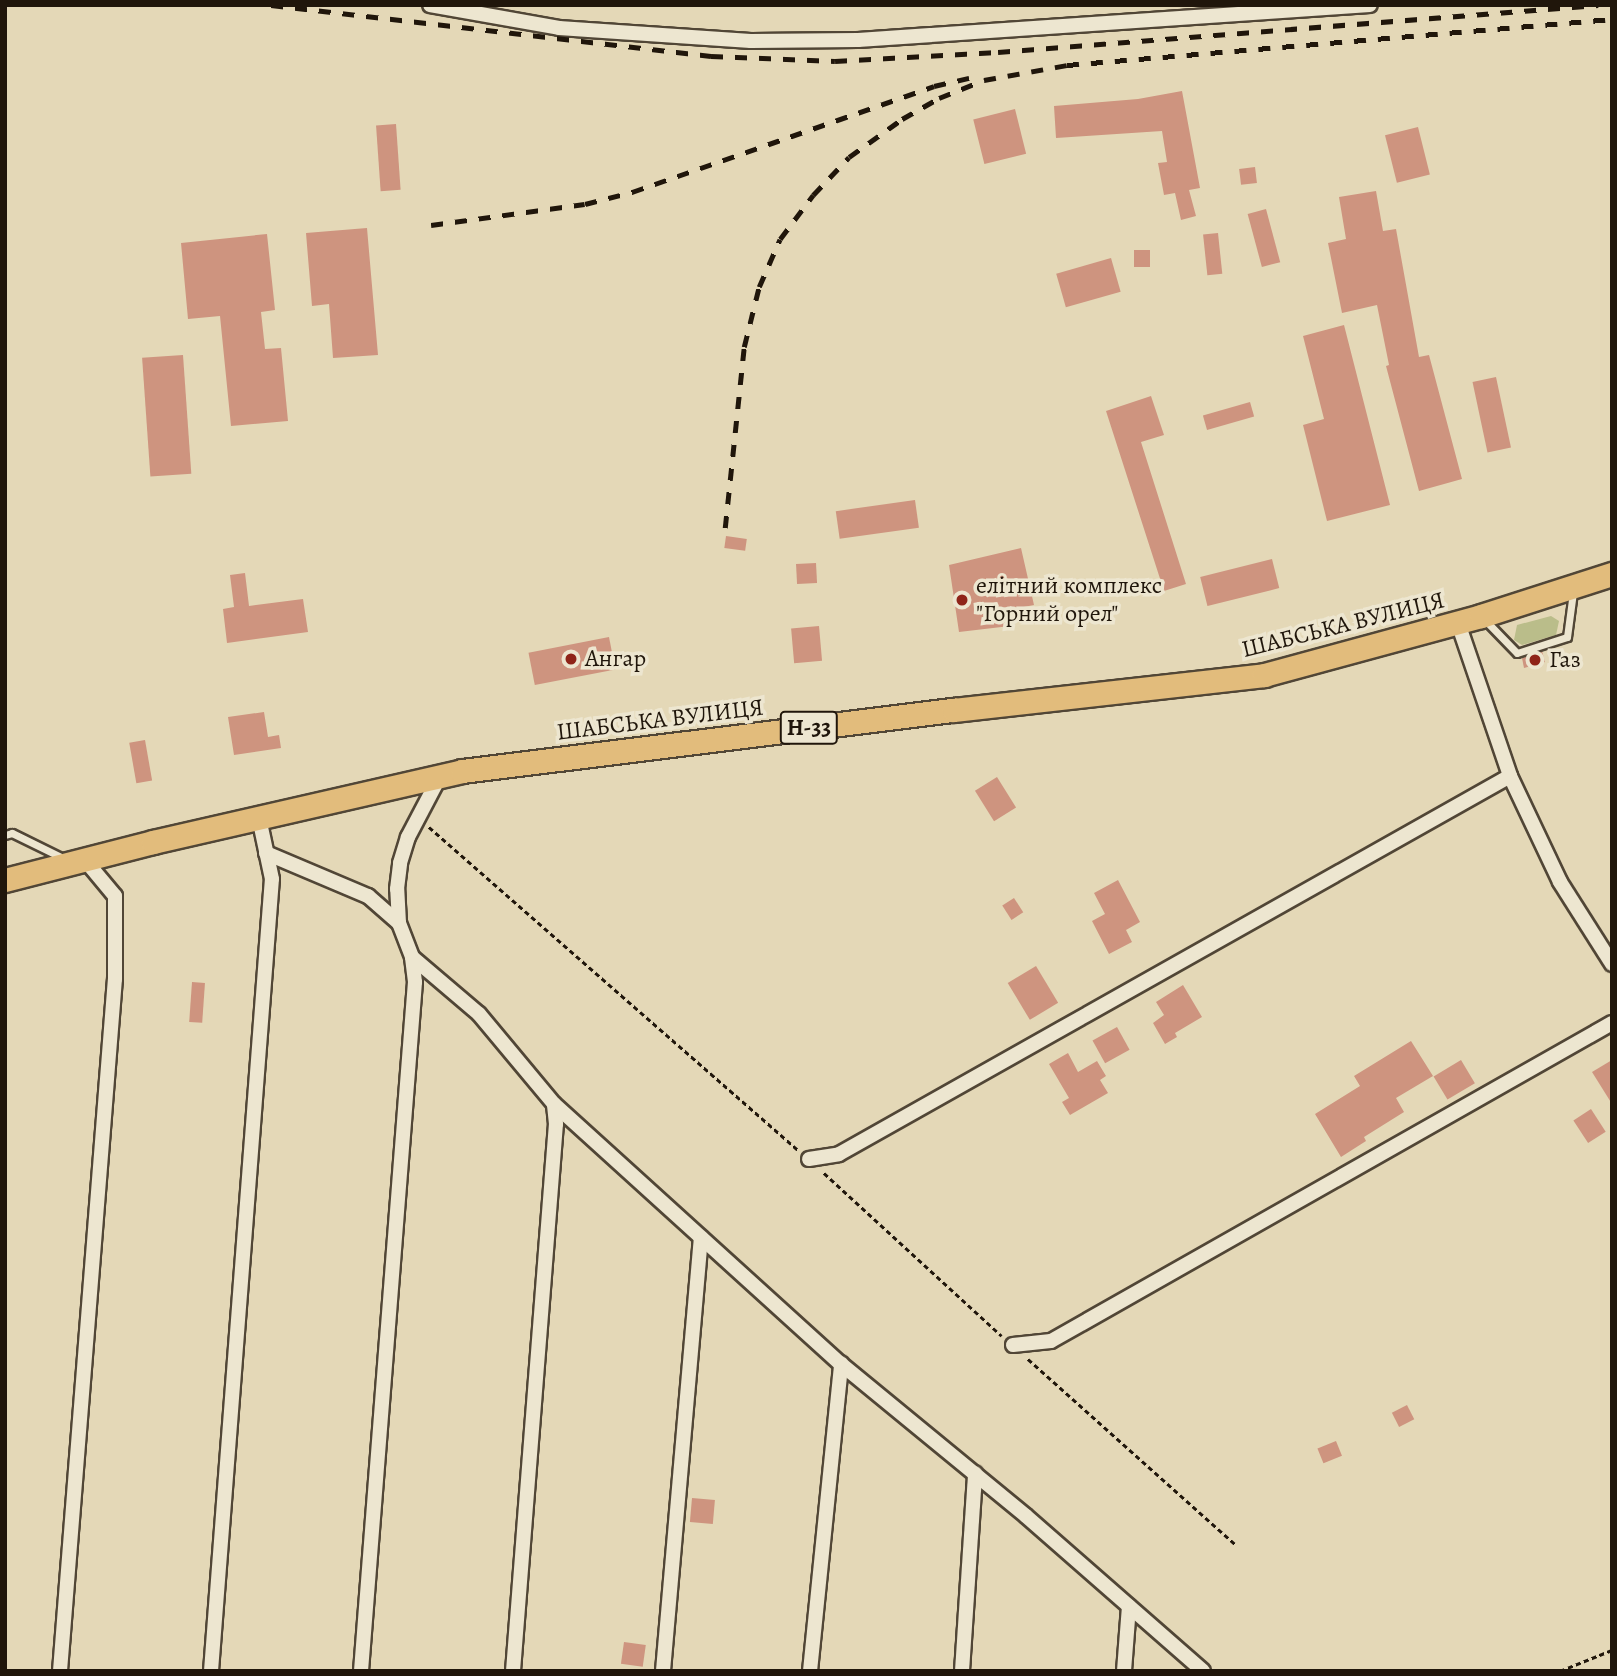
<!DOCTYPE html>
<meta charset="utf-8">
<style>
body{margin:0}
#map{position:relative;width:1617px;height:1676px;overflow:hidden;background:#e4d8b7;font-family:Alegreya,serif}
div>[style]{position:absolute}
.green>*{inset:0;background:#babd8a}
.building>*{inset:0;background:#ce947f;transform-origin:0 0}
.path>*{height:2.5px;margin-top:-1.25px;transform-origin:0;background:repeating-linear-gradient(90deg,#20160b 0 5px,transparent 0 8.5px)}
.roads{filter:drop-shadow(2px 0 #514636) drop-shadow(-2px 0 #514636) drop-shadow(0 2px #514636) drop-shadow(0 -2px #514636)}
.lane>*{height:7px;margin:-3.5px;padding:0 3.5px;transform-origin:3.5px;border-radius:3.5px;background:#ede6d0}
.street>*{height:14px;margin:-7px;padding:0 7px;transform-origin:7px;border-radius:7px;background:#ede6d0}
.primary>*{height:23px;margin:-11.5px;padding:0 11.5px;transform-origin:11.5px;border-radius:11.5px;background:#e2bc7c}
.rail>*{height:4.5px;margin-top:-2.25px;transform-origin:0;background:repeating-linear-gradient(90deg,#20160b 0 12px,transparent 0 24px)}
.dots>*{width:19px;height:19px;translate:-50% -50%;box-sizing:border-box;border:4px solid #ede6d0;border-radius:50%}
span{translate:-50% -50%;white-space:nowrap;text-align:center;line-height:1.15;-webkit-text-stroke:7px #ede6d0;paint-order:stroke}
.shield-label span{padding:2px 5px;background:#ede6d0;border:2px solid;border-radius:5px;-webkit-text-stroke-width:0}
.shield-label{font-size:23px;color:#20160b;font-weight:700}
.poi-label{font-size:24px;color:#20160b}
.left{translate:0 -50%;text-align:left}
.street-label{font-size:24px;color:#20160b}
.frame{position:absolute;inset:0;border:7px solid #20160b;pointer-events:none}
</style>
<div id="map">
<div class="green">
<div style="clip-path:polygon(1551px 616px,1559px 621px,1556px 635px,1522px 645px,1514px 640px,1517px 625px)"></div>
</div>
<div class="building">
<div style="clip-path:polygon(1182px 91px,1200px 188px,1189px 190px,1196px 216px,1181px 220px,1175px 193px,1164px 195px,1158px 163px,1167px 162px,1162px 131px,1056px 138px,1054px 106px,1138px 99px)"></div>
<div style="left:1015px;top:109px;width:46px;height:43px;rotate:76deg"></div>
<div style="left:396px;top:124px;width:66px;height:20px;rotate:86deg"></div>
<div style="left:1418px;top:127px;width:49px;height:34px;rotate:76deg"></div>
<div style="left:1255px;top:167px;width:16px;height:16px;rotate:83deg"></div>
<div style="clip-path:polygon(1376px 191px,1383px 231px,1396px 229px,1419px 357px,1429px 355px,1462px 479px,1419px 491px,1386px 366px,1389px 365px,1377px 305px,1342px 313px,1328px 243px,1346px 239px,1339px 197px)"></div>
<div style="left:1266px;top:209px;width:55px;height:19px;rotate:75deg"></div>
<div style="clip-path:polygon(367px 228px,378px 355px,333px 358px,329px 304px,312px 306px,306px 233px)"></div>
<div style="left:1218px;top:233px;width:41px;height:15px;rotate:84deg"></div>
<div style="clip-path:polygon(267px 234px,275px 310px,261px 312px,265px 349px,281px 348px,288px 421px,231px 426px,220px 316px,188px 319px,181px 243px)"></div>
<div style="left:1134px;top:250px;width:16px;height:17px"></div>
<div style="left:1111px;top:258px;width:35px;height:57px;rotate:74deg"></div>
<div style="clip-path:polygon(1344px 325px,1390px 505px,1327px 521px,1303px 425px,1324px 419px,1303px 336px)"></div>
<div style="left:183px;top:355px;width:119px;height:41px;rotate:86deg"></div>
<div style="left:1496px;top:377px;width:72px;height:24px;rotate:78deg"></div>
<div style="clip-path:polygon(1151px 396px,1164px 435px,1141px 442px,1186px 584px,1164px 591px,1106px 411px)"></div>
<div style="left:1250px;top:402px;width:15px;height:49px;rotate:74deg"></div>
<div style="left:915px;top:500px;width:28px;height:80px;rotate:82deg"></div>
<div style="left:726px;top:536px;width:21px;height:12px;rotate:8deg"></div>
<div style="clip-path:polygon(1021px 548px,1034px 605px,1008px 610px,1010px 626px,959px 632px,949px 565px)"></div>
<div style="left:1272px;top:559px;width:30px;height:74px;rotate:76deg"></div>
<div style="left:816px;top:563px;width:20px;height:20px;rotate:87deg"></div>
<div style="clip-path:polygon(245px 573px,249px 606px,303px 599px,308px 632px,227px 643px,223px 609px,234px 607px,230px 575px)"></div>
<div style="left:819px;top:626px;width:35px;height:28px;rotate:85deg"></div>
<div style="left:609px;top:637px;width:33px;height:82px;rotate:79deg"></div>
<div style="clip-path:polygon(1542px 651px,1545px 662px,1524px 668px,1522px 658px)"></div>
<div style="clip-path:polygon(264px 712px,268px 737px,279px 735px,281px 748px,234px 755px,228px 717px)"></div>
<div style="left:145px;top:740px;width:41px;height:16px;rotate:80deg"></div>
<div style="left:997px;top:777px;width:36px;height:26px;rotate:58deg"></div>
<div style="clip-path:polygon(1118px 880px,1140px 922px,1126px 930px,1132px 942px,1109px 954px,1092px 921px,1105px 914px,1094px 893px)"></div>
<div style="left:1014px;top:898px;width:17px;height:14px;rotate:57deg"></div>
<div style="left:1036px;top:966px;width:43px;height:33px;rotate:59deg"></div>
<div style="left:192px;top:982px;width:13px;height:40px;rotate:4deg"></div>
<div style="clip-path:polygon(1183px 985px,1202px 1017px,1175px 1033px,1177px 1037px,1165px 1044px,1153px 1023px,1164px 1015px,1156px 1002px)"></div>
<div style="left:1117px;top:1027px;width:26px;height:28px;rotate:61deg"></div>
<div style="clip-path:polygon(1411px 1041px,1433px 1076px,1396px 1098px,1404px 1112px,1364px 1137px,1366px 1141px,1341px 1157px,1315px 1114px,1360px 1086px,1354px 1076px)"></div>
<div style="clip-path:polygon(1068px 1053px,1078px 1072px,1097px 1061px,1106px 1076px,1100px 1080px,1108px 1093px,1070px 1115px,1062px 1102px,1069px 1098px,1049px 1064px)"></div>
<div style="left:1461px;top:1060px;width:27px;height:32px;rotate:59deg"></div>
<div style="clip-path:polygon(1612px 1060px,1612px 1104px,1592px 1072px)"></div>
<div style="left:1591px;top:1109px;width:27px;height:21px;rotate:57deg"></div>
<div style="left:1407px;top:1405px;width:16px;height:17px;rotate:63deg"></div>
<div style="left:1336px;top:1441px;width:16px;height:20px;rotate:68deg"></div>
<div style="left:692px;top:1498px;width:23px;height:24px;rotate:5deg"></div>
<div style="left:624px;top:1642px;width:22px;height:22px;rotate:8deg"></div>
</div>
<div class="path">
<div style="left:429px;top:827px;width:490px;rotate:41.2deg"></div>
<div style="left:824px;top:1173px;width:241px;rotate:42.5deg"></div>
<div style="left:1028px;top:1359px;width:278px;rotate:41.8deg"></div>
<div style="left:1560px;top:1671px;width:56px;rotate:-22deg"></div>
</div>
<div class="roads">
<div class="lane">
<div style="left:1484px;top:619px;width:47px;rotate:45.9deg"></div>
<div style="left:1517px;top:653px;width:52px;rotate:-17.7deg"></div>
<div style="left:1567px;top:637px;width:45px;rotate:-82.4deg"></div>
<div style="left:5px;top:835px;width:7px;rotate:-16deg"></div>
<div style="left:12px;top:833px;width:57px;rotate:26.1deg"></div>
</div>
<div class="street">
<div style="left:430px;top:5px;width:131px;rotate:10.1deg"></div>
<div style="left:559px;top:28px;width:192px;rotate:3.9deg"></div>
<div style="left:751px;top:41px;width:107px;rotate:-0.5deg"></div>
<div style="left:858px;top:40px;width:513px;rotate:-3.91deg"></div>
<div style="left:1458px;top:623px;width:162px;rotate:71.2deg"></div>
<div style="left:1510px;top:776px;width:117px;rotate:64.7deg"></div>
<div style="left:1560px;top:882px;width:97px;rotate:57.6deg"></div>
<div style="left:266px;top:853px;width:111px;rotate:22.9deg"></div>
<div style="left:368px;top:896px;width:41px;rotate:41.1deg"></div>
<div style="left:399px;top:923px;width:36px;rotate:69deg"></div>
<div style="left:412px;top:957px;width:88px;rotate:40.4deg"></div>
<div style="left:479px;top:1014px;width:117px;rotate:50.2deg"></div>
<div style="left:554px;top:1104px;width:387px;rotate:42.2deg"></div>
<div style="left:841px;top:1364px;width:239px;rotate:39.4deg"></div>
<div style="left:1026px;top:1516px;width:235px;rotate:41.2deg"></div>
<div style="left:399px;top:923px;width:34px;rotate:-93deg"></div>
<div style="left:397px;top:889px;width:26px;rotate:-83deg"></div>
<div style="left:400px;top:863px;width:27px;rotate:-73deg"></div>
<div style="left:408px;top:837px;width:69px;rotate:-62.3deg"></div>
<div style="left:809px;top:1159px;width:30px;rotate:-9deg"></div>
<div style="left:839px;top:1154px;width:770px;rotate:-29.39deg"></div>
<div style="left:1013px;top:1345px;width:38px;rotate:-6deg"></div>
<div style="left:1051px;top:1341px;width:645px;rotate:-29.55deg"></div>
<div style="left:60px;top:1671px;width:694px;rotate:-85.46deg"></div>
<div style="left:115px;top:979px;width:83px;rotate:-90deg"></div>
<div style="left:115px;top:896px;width:47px;rotate:-129.8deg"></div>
<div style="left:211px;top:1671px;width:794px;rotate:-85.6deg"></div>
<div style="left:272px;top:879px;width:62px;rotate:-102deg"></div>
<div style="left:361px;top:1671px;width:691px;rotate:-85.52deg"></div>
<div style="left:415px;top:982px;width:25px;rotate:-97deg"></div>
<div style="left:513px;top:1671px;width:549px;rotate:-85.51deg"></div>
<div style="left:556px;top:1124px;width:20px;rotate:-96deg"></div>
<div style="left:663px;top:1671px;width:435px;rotate:-85deg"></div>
<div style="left:810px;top:1671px;width:309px;rotate:-84.2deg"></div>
<div style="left:962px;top:1671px;width:198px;rotate:-86.2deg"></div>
<div style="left:1124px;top:1671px;width:65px;rotate:-85.6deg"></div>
</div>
<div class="primary">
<div style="left:5px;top:880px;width:153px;rotate:-14.4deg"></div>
<div style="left:153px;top:842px;width:317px;rotate:-12.9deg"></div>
<div style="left:462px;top:771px;width:496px;rotate:-7.1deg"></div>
<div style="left:954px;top:710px;width:312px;rotate:-6.4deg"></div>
<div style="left:1264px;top:675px;width:225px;rotate:-15.2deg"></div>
<div style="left:1481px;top:616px;width:138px;rotate:-17.8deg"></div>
</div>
</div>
<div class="rail">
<div style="left:271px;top:5px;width:443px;rotate:6.6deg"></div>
<div style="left:711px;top:56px;width:124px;rotate:2.3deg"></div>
<div style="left:835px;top:61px;width:163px;rotate:-3.2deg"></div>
<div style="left:998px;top:52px;width:602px;rotate:-4.48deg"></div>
<div style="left:431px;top:225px;width:155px;rotate:-7.8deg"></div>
<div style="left:585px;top:204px;width:49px;rotate:-14.3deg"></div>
<div style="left:632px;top:192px;width:320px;rotate:-19.3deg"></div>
<div style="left:934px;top:86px;width:36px;rotate:-13deg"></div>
<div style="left:725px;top:528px;width:182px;rotate:-84deg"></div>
<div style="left:744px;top:347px;width:62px;rotate:-76deg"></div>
<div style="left:759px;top:287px;width:52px;rotate:-66.4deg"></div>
<div style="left:780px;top:239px;width:55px;rotate:-53.1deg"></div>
<div style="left:813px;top:195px;width:52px;rotate:-46.5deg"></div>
<div style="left:849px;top:157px;width:65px;rotate:-35.6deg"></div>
<div style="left:902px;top:119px;width:43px;rotate:-29.6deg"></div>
<div style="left:939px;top:98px;width:48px;rotate:-21.8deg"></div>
<div style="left:984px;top:80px;width:84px;rotate:-10.2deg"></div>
<div style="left:1067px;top:65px;width:547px;rotate:-4.82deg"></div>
</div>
<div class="dots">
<div style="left:962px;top:600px;background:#8f2418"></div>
<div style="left:571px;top:659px;background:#8f2418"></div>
<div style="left:1535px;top:660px;background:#8f2418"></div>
</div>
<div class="shield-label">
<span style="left:809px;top:728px">Н-33</span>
</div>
<div class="poi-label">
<span class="left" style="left:976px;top:600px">елітний комплекс<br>"Горний орел"</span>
<span class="left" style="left:585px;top:659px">Ангар</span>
<span class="left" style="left:1549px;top:660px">Газ</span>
</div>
<div class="street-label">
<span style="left:1343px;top:625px;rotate:-14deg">ШАБСЬКА ВУЛИЦЯ</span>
<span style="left:660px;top:720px;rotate:-7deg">ШАБСЬКА ВУЛИЦЯ</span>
</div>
<div class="frame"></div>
</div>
